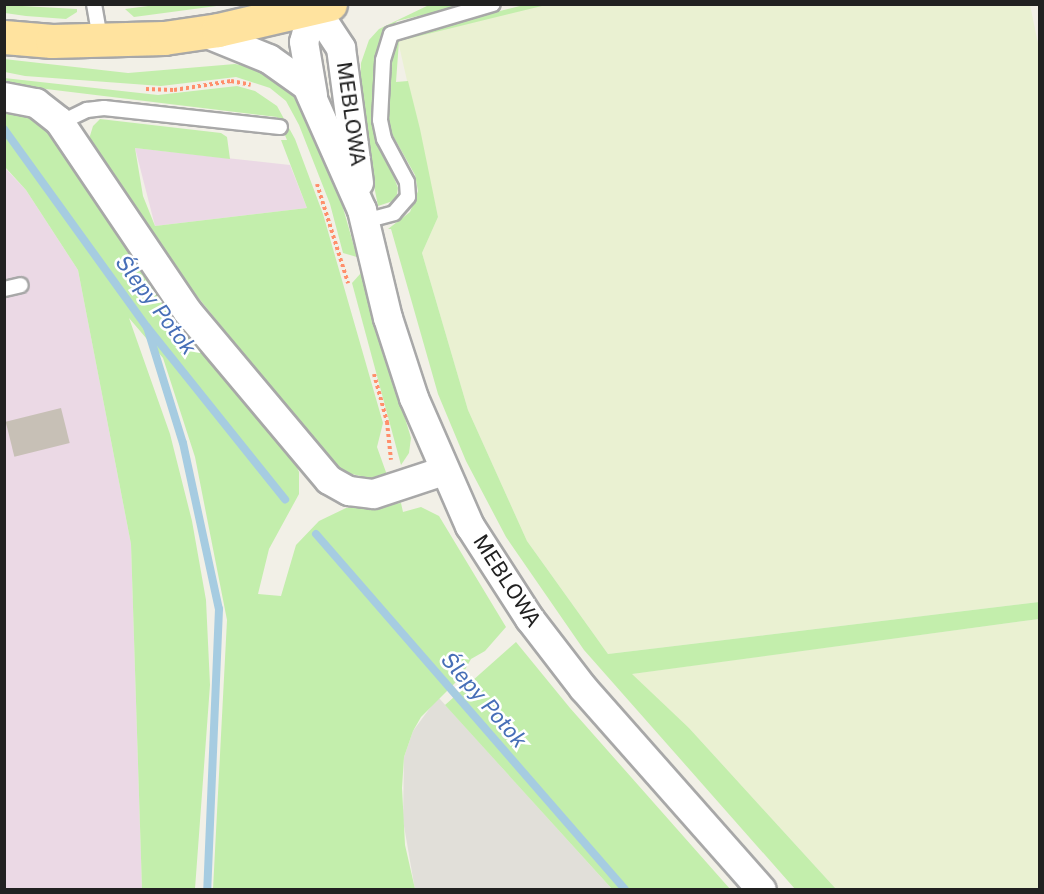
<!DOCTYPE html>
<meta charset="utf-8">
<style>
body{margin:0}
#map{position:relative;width:1044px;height:894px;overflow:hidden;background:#f2f0e7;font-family:"Public Sans",sans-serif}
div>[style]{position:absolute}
.industrial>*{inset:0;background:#ebd9e5}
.airport>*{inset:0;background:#e1dfd9}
.farmland>*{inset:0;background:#eaf1d2}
.grass>*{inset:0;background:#c3eeac}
.stream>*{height:8px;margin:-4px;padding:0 4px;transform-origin:4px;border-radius:4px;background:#a6cce1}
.building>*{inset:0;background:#c7c0b6;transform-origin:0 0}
.path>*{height:4px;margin-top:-2px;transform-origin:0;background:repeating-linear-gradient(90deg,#ff8f6b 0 3px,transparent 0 6px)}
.roads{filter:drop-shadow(2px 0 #a8a8a8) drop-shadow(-2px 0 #a8a8a8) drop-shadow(0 2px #a8a8a8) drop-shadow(0 -2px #a8a8a8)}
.service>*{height:14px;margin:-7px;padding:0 7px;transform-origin:7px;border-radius:7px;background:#fff}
.minor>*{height:28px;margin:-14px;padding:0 14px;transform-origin:14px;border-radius:14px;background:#fff}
.primary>*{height:33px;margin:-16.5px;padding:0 16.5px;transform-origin:16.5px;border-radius:16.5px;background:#ffe39f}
span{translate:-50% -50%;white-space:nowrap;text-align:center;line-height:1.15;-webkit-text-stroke:5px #fff;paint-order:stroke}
.street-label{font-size:21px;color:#212121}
.water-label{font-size:22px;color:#476fb7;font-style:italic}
.frame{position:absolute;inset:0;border:6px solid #212121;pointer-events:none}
</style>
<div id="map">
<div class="industrial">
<div style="clip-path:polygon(135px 148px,290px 165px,307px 208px,155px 226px)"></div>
<div style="clip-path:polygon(4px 167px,26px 190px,78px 270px,131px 544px,142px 889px,5px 889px)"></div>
</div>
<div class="airport">
<div style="clip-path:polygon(438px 697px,612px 889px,415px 890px,403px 820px,404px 757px,413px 731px)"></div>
</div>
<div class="farmland">
<div style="clip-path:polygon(546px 4px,1030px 5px,1040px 53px,1039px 602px,608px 654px,527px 541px,468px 410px,422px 253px,438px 217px,398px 41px)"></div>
<div style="clip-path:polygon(1039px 619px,1039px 889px,836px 889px,689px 728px,631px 674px)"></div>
</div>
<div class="grass">
<div style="clip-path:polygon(4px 5px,77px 9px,77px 12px,66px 19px,26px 16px,5px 13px)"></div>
<div style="clip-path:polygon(156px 5px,156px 4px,224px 5px,134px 17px,125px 9px)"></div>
<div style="clip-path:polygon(429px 5px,465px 5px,397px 21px,380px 40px,373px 123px,398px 188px,396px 200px,378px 206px,359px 109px,361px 63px,369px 40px,379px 29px)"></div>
<div style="clip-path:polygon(524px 5px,546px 5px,399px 41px,396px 82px,408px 81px,420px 129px,438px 217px,422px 253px,468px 410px,527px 541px,608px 654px,1039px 602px,1039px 619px,632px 674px,689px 728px,836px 889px,795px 889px,584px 650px,506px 537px,466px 461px,438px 394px,391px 229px,388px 229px,410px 212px,418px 191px,415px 175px,387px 125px,389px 61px,398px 41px,410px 33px)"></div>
<div style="clip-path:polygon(4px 59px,128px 73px,235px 64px,260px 69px,296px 94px,336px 183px,357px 257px,343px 253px,330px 204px,299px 125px,286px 101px,270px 88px,236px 77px,161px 86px,25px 76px,5px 72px)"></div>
<div style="clip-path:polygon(4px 78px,158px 95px,237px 86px,255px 91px,277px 106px,295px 139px,323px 214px,383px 423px,377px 447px,387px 475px,370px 478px,347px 473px,326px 456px,172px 265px,89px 139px,93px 126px,100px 119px,221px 133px,227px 137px,230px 159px,135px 148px,143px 196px,155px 226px,307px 208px,281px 140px,287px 140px,277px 117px,5px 84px)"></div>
<div style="clip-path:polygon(5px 110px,29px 112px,52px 133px,158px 295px,292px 456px,299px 472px,299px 494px,269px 549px,258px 594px,281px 596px,296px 545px,319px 521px,346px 508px,401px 503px,403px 512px,421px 507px,439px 516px,506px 627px,485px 651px,471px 659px,461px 677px,421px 717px,413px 731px,404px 757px,402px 788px,405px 845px,415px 889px,213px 889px,227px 620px,195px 457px,163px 358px,129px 318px,170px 434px,192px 521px,206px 600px,210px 685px,195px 889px,142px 889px,131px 544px,78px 270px,26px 190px,5px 167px)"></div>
<div style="clip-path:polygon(361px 273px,411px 438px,409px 453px,401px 465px,352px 283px)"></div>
<div style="clip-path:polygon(516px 642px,570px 708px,730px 889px,612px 889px,445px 705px)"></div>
</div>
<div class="stream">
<div style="left:4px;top:129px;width:244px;rotate:54.2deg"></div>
<div style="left:147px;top:327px;width:221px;rotate:51.3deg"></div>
<div style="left:147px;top:327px;width:121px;rotate:72.8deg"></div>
<div style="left:183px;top:443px;width:170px;rotate:77.8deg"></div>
<div style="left:219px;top:609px;width:281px;rotate:92.4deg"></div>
<div style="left:316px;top:534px;width:471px;rotate:49deg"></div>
</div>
<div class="building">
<div style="left:61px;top:408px;width:36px;height:57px;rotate:76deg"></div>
</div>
<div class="path">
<div style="left:146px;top:89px;width:28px;rotate:2deg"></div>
<div style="left:174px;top:90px;width:58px;rotate:-9deg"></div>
<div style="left:231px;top:81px;width:20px;rotate:11deg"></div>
<div style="left:317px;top:184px;width:104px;rotate:72.6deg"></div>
<div style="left:374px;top:374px;width:50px;rotate:74.8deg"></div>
<div style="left:387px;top:422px;width:38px;rotate:84deg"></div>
</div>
<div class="roads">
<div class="service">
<div style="left:94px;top:4px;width:36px;rotate:80deg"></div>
<div style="left:60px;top:123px;width:30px;rotate:-26deg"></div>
<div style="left:87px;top:110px;width:17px;rotate:-7deg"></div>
<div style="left:104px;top:108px;width:177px;rotate:6.2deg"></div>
<div style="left:365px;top:221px;width:30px;rotate:-15deg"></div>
<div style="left:394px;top:213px;width:21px;rotate:-49deg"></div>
<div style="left:408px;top:197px;width:15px;rotate:-94deg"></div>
<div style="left:407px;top:182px;width:49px;rotate:-118.1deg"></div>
<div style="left:384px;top:139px;width:19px;rotate:-102deg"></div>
<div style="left:380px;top:120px;width:60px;rotate:-87.1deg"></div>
<div style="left:383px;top:60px;width:27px;rotate:-73deg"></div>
<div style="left:391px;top:34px;width:106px;rotate:-16.4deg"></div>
<div style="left:4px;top:289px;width:17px;rotate:-13deg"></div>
</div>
<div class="minor">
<div style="left:312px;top:4px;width:53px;rotate:56.6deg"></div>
<div style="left:341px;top:48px;width:136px;rotate:82.4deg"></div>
<div style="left:313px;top:9px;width:34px;rotate:105deg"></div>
<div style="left:304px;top:42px;width:54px;rotate:80.4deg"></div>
<div style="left:205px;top:33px;width:69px;rotate:22.1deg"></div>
<div style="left:269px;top:59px;width:47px;rotate:35.4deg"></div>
<div style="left:307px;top:86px;width:136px;rotate:66.1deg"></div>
<div style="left:362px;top:210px;width:111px;rotate:76.5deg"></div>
<div style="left:388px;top:318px;width:84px;rotate:72deg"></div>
<div style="left:414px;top:398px;width:140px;rotate:66.4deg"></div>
<div style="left:470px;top:526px;width:111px;rotate:57.2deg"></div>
<div style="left:530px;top:619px;width:88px;rotate:52.4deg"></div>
<div style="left:584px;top:689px;width:268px;rotate:48.5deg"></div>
<div style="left:4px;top:97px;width:33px;rotate:11deg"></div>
<div style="left:36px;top:103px;width:29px;rotate:38deg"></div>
<div style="left:59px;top:121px;width:230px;rotate:56deg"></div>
<div style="left:188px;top:312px;width:219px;rotate:50deg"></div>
<div style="left:329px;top:480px;width:23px;rotate:29deg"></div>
<div style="left:349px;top:491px;width:25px;rotate:7deg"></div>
<div style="left:374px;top:494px;width:74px;rotate:-18.2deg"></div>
</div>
<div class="primary">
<div style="left:4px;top:37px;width:48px;rotate:4.8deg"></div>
<div style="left:52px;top:41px;width:112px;rotate:-1.5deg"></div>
<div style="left:164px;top:38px;width:55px;rotate:-8.4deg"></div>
<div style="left:218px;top:30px;width:115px;rotate:-13.1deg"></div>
</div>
</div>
<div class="street-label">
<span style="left:351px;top:114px;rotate:82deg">MEBLOWA</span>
<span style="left:507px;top:581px;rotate:57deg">MEBLOWA</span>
</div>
<div class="water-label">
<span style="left:156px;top:305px;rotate:53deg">Ślepy Potok</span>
<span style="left:484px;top:700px;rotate:49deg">Ślepy Potok</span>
</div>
<div class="frame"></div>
</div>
